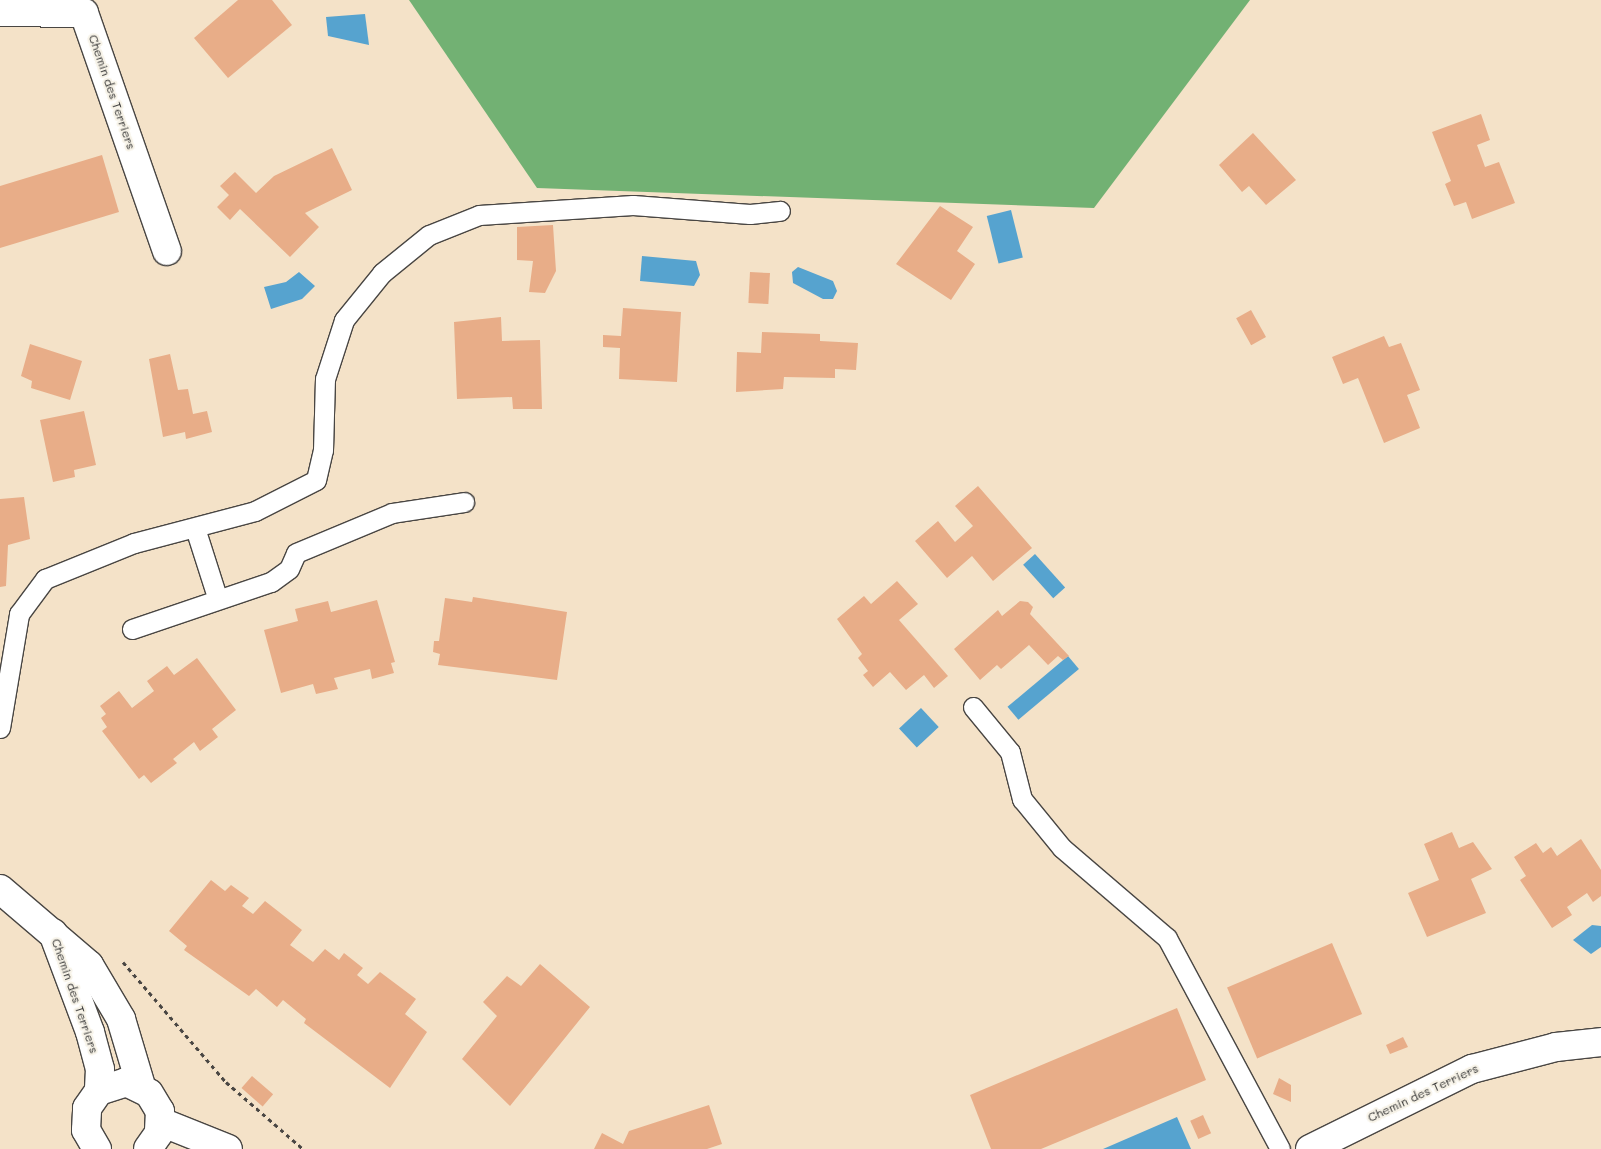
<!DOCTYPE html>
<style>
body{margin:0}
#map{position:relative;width:1601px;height:1149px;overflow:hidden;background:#f4e2c8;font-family:Mali,sans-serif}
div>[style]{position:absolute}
.forest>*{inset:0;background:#72b173}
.water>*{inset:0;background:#56a3cf;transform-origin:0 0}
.building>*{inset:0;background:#e8ad88;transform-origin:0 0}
.path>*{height:3px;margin-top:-1.5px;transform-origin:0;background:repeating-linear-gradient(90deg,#494643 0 4px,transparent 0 8px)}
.roads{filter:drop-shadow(1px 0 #494643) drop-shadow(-1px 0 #494643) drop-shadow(0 1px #494643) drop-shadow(0 -1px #494643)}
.lane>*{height:19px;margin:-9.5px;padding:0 9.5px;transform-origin:9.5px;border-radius:9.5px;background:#fff}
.street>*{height:28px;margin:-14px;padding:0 14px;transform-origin:14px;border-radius:14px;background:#fff}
span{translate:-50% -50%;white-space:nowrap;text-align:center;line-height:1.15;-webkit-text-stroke:4.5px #f7f3e8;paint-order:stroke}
.street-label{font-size:12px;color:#2b2b2b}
</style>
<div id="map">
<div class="forest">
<div style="clip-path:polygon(409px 0,1250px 0,1094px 208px,537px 188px)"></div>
</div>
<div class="water">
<div style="clip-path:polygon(365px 14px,369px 45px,328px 36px,326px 17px)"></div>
<div style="left:1011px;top:210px;width:49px;height:25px;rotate:76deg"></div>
<div style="clip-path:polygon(642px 256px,696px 261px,700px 275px,694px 286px,640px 281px)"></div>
<div style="clip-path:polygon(798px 267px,833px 281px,837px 291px,833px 299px,823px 299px,793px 283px,792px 272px)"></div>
<div style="clip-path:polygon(299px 272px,315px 286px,302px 299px,271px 309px,264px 287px,286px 282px)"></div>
<div style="left:1035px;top:554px;width:45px;height:16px;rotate:48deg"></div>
<div style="left:1068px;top:656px;width:17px;height:79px;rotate:50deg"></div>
<div style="left:921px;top:708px;width:26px;height:30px;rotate:47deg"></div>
<div style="clip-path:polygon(1592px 925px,1601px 926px,1601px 947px,1591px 954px,1573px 940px)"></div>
<div style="clip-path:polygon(1177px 1117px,1191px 1149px,1103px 1149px)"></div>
</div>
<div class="building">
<div style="clip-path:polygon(238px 0,272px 0,292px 25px,228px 78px,194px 38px)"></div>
<div style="clip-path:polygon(1481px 114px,1490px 140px,1477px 145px,1485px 167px,1499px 162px,1515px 203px,1472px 219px,1466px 202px,1454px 206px,1445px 184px,1451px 181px,1432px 132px)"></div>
<div style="clip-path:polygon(1253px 133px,1296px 180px,1266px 205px,1249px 186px,1242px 192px,1219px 165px)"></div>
<div style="clip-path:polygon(332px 148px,352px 190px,305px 213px,319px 227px,290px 257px,240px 209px,230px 220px,217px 207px,229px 195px,220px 186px,235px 172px,256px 193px,274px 176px)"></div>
<div style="clip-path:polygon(102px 155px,119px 212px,0 248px,0 186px)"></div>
<div style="clip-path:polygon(940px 206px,973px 227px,957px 251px,975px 264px,951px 300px,896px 264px)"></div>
<div style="clip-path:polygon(553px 225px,556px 271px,545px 293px,529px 292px,533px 261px,517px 260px,517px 227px)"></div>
<div style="left:750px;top:272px;width:20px;height:31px;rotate:3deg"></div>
<div style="clip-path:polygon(623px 308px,681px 312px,677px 382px,619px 379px,620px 348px,603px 347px,603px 335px,621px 336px)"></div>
<div style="left:1251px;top:310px;width:31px;height:17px;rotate:61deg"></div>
<div style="clip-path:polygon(501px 317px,502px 341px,540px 340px,542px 409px,513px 409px,512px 397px,457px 399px,454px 322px)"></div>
<div style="clip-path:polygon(762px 332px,820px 334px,820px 341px,858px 343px,856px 370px,835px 369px,835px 378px,784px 377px,783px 389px,736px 392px,737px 352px,761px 353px)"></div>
<div style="clip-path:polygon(1384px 336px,1389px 347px,1401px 343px,1420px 390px,1407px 395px,1420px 428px,1384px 443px,1358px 378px,1343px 384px,1332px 357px)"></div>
<div style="clip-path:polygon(30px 344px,82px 361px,70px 400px,31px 388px,32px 381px,21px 376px)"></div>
<div style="clip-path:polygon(170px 354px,178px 390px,188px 389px,193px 414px,207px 411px,212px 432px,186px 439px,185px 432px,163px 437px,149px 359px)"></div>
<div style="clip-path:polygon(84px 411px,96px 465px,74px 470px,75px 477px,53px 482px,40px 420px)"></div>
<div style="clip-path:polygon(978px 486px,1032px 548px,993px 581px,972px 556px,947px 578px,915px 541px,938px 521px,955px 542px,973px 526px,955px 506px)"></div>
<div style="clip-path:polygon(24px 497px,30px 539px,8px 545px,6px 586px,0 587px,0 499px)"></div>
<div style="clip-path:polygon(897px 581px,918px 604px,899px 620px,948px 676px,934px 688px,924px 675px,906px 690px,890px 672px,873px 687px,863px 675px,868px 671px,858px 658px,862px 654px,837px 619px,864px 596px,871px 604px)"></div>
<div style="clip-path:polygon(473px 597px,567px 612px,557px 680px,438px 665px,440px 654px,433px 652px,434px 641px,439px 641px,445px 598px,472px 602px)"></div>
<div style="clip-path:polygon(377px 600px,395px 662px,391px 663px,394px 673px,372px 679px,370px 669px,334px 678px,338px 689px,316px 694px,313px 684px,281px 693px,264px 630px,298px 621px,295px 609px,328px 601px,331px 612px)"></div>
<div style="clip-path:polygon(1020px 601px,1028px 602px,1033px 607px,1030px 614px,1069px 656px,1063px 660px,1058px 656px,1048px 665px,1029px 645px,1001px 669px,997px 665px,980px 680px,954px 649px,998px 610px,1002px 616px)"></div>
<div style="clip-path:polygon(197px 658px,236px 710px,212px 729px,218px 737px,200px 751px,194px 742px,173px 759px,177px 763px,151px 783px,144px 775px,139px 779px,102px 731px,107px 727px,101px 718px,106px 714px,100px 706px,119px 691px,132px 708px,154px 691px,147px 681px,167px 666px,174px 675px)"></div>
<div style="clip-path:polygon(1452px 832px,1459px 848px,1473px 842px,1492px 869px,1471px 879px,1486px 913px,1427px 937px,1408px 893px,1439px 880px,1424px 844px)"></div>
<div style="clip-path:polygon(1581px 839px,1601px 870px,1601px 896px,1593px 902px,1587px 893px,1567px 907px,1572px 915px,1552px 928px,1520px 880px,1526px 876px,1514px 857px,1536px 843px,1543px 853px,1551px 847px,1557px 856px)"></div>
<div style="clip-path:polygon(211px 880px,225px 891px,231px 885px,249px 898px,242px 906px,253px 914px,265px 901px,302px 930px,290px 945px,313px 962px,325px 949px,339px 960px,344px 953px,363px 968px,357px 975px,368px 984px,380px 972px,416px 999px,405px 1014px,427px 1032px,390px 1088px,304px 1023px,306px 1019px,283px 1000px,277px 1007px,256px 989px,249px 996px,184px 950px,187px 946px,169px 931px)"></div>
<div style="left:1332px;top:943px;width:77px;height:114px;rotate:67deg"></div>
<div style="clip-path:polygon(540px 964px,590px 1007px,510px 1106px,462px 1059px,497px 1016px,483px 1002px,507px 976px,521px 986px)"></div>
<div style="clip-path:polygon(1177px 1008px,1206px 1080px,1041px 1149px,991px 1149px,970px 1095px)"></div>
<div style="clip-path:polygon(1403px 1037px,1408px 1047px,1390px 1054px,1386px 1045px)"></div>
<div style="left:252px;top:1076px;width:28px;height:16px;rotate:41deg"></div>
<div style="clip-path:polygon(1279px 1078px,1291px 1085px,1291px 1102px,1273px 1094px)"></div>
<div style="clip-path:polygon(709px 1105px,722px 1144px,707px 1149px,594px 1149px,602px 1133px,623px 1144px,629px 1131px)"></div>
<div style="left:1203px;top:1115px;width:20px;height:14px;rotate:66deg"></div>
</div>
<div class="path">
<div style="left:123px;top:962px;width:158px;rotate:49.4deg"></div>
<div style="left:226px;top:1082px;width:102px;rotate:41deg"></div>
</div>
<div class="roads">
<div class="lane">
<div style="left:195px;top:528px;width:72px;rotate:72.3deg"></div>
<div style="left:132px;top:629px;width:147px;rotate:-18.7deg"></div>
<div style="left:271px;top:582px;width:22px;rotate:-36deg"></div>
<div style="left:289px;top:569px;width:17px;rotate:-66deg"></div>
<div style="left:296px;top:553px;width:104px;rotate:-22.6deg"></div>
<div style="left:392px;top:513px;width:73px;rotate:-8.7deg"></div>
<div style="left:973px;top:707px;width:58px;rotate:50.6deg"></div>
<div style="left:1010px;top:752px;width:49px;rotate:75.7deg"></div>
<div style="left:1022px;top:799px;width:63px;rotate:50.8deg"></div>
<div style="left:1062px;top:848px;width:138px;rotate:40.6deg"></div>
<div style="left:1167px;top:938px;width:239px;rotate:61.8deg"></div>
<div style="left:0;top:728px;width:116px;rotate:-80.5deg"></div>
<div style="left:19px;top:614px;width:44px;rotate:-53.4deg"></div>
<div style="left:45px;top:579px;width:96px;rotate:-22deg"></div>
<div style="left:134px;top:543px;width:125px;rotate:-14.8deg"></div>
<div style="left:255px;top:511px;width:68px;rotate:-26.9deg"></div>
<div style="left:316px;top:480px;width:31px;rotate:-77deg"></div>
<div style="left:323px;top:450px;width:71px;rotate:-88.4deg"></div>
<div style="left:325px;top:379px;width:62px;rotate:-72.1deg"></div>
<div style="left:344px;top:320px;width:60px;rotate:-51deg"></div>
<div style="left:382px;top:273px;width:60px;rotate:-39deg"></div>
<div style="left:429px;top:235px;width:54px;rotate:-21.8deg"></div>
<div style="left:479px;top:215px;width:154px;rotate:-3.7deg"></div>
<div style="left:633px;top:205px;width:117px;rotate:4.4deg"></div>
<div style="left:750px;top:214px;width:30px;rotate:-6deg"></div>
</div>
<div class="street">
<div style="left:0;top:12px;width:84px;rotate:0.7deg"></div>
<div style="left:84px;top:13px;width:252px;rotate:70.8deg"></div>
<div style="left:0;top:889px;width:117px;rotate:40.5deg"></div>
<div style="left:89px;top:965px;width:63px;rotate:59.3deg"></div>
<div style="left:121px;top:1019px;width:70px;rotate:73.4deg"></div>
<div style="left:53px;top:933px;width:106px;rotate:69.5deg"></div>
<div style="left:90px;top:1032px;width:38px;rotate:75deg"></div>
<div style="left:100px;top:1069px;width:22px;rotate:93deg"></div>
<div style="left:161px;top:1122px;width:72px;rotate:21.9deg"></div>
<div style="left:97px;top:1149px;width:22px;rotate:-120deg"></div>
<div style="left:86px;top:1130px;width:22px;rotate:-87deg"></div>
<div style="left:87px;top:1108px;width:21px;rotate:-55deg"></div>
<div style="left:99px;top:1091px;width:28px;rotate:-18deg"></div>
<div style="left:126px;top:1082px;width:25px;rotate:26deg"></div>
<div style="left:149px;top:1093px;width:21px;rotate:59deg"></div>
<div style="left:160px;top:1111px;width:22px;rotate:93deg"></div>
<div style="left:159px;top:1133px;width:19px;rotate:125deg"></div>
<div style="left:1310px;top:1149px;width:181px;rotate:-26.3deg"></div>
<div style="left:1472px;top:1069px;width:87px;rotate:-14.7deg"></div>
<div style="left:1556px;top:1047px;width:45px;rotate:-6.3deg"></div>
</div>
</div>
<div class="street-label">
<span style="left:112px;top:92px;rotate:71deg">Chemin des Terriers</span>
<span style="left:75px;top:996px;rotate:71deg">Chemin des Terriers</span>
<span style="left:1423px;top:1093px;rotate:-25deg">Chemin des Terriers</span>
</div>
</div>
